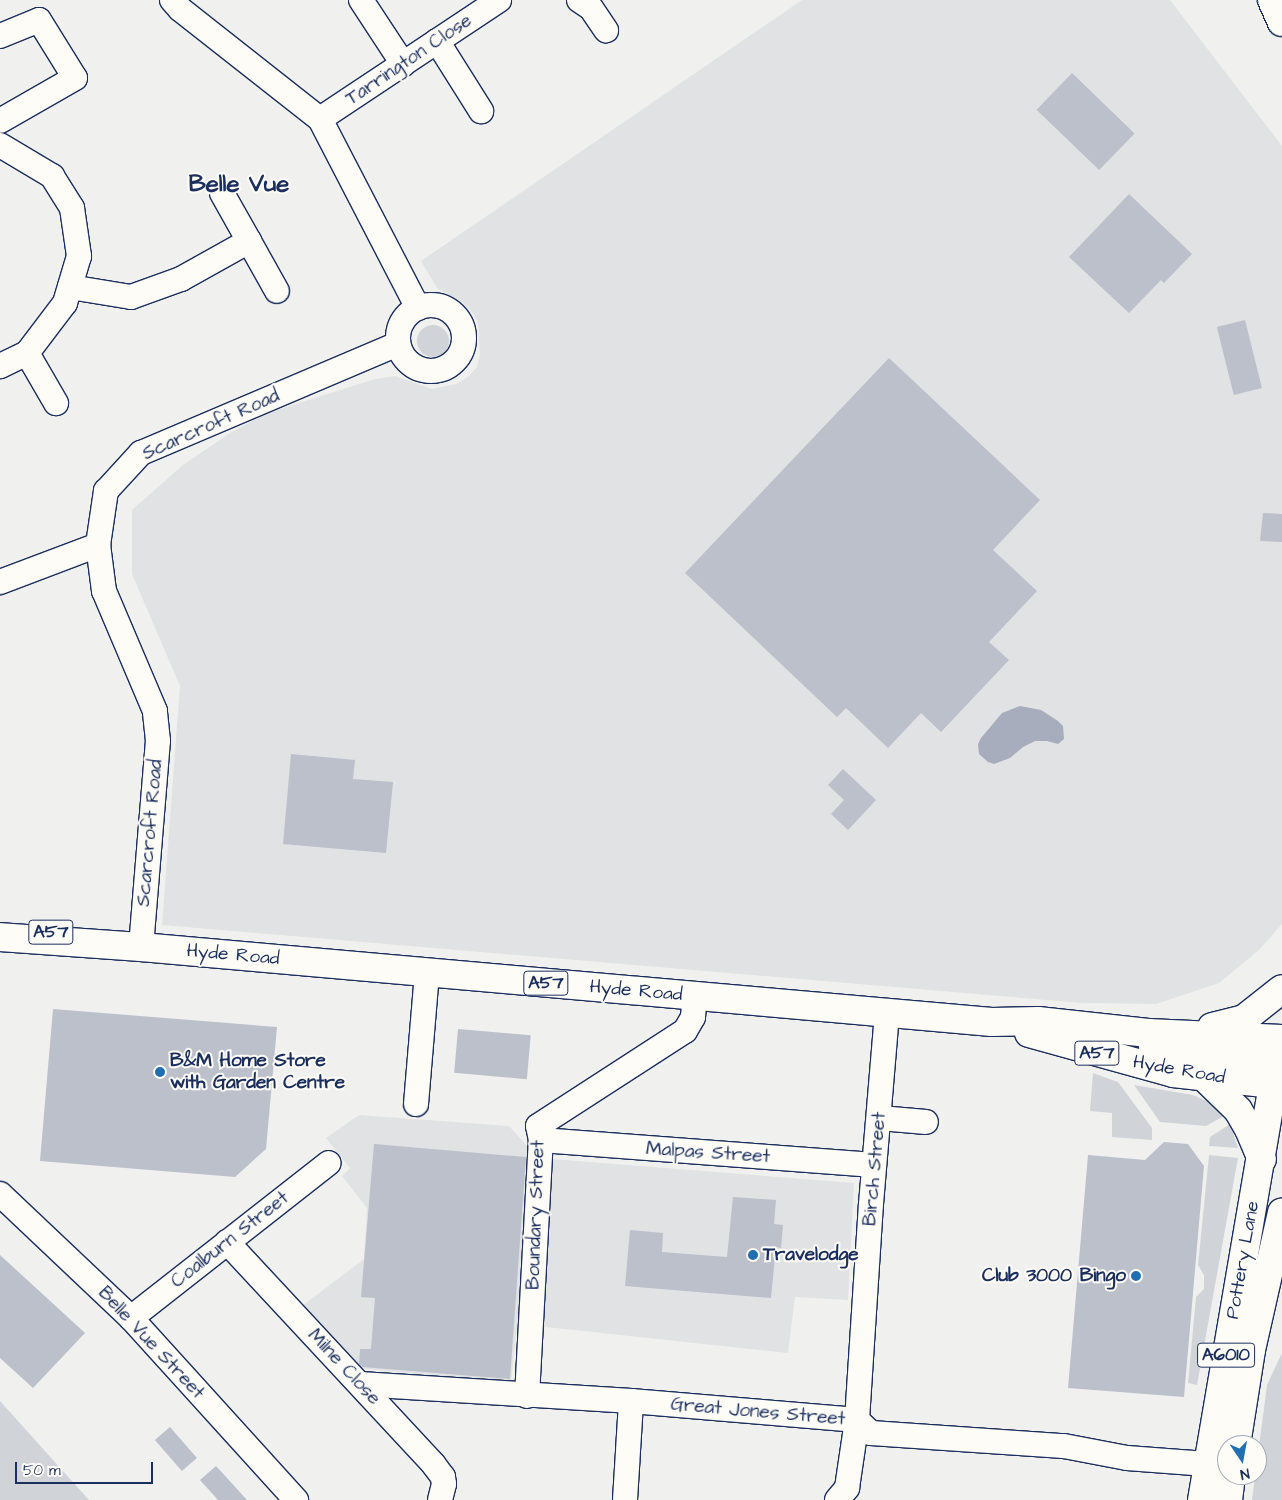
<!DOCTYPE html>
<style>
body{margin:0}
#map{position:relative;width:1282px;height:1500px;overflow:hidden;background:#f0f0ee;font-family:"Architects Daughter",sans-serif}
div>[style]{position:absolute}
.built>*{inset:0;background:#e0e2e3}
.green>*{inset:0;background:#d0d3d8}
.round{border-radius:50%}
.water>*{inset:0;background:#a7adbd}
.building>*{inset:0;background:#bbc0ca;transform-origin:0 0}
.roads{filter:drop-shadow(1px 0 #1b2f5e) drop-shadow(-1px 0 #1b2f5e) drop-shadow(0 1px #1b2f5e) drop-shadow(0 -1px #1b2f5e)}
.minor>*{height:24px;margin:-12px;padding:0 12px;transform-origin:12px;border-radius:12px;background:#fdfcf7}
.minor>.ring{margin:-12px;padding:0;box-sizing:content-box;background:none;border:24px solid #fdfcf7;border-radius:50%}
.highway>*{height:28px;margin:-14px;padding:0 14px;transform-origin:14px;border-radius:14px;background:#fdfcf7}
.dots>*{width:14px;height:14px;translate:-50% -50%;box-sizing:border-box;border:2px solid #fdfcf7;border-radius:50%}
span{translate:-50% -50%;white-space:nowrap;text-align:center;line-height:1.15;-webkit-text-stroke:4px #fdfcf7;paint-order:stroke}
.shield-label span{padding:1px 4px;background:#fdfcf7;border:1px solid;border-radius:4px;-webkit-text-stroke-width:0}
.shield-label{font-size:18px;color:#1b2f5e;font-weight:700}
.street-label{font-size:19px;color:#1b2f5e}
.poi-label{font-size:19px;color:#1b2f5e;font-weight:700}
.left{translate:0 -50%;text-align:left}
.right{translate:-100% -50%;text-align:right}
.district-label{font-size:24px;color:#1b2f5e;font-weight:700}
.north{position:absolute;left:1217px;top:1435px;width:50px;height:50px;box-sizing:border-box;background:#fdfcf7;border:1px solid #a3aaba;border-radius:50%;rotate:168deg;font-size:14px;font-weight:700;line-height:20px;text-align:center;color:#1b2f5e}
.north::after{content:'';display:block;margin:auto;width:18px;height:22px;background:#1f6fb2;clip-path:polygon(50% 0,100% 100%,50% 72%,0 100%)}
.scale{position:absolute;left:15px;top:1462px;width:138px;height:22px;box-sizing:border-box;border:2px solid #1b2f5e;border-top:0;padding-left:6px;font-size:15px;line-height:18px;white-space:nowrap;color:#1b2f5e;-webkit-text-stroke:4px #fdfcf7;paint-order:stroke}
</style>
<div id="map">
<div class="built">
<div style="clip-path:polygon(802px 0,1170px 0,1282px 146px,1282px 924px,1259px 950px,1219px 983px,1156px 1004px,1082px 1003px,162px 925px,180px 686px,132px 574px,132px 510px,183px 465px,233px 431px,268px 413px,375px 379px,395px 376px,432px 389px,456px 384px,468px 377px,477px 367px,480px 355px,478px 323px,473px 313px,462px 302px,437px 288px,421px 261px)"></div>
<div style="clip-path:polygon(359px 1115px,509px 1126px,535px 1155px,511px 1383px,356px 1368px,302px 1306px,364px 1259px,367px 1208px,342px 1176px,350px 1168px,326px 1138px)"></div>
<div style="clip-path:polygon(551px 1159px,854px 1183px,848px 1300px,795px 1297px,788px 1353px,537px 1326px)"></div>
</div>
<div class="green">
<div class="round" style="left:417px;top:325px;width:32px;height:32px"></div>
<div style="clip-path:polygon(1093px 1073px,1118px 1082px,1152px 1128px,1152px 1140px,1112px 1137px,1112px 1113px,1090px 1111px)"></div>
<div style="clip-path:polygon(1134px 1085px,1193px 1095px,1209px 1102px,1224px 1116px,1206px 1126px,1160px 1122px)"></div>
<div style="clip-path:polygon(1230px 1124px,1238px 1148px,1209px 1146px,1210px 1137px)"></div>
<div style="clip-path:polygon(1209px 1155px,1238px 1158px,1197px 1385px,1188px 1383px,1196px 1297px,1204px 1289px,1204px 1275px,1198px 1265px)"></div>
<div style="clip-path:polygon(1282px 1353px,1282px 1500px,1252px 1500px,1267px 1385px)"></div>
<div style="clip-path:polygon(0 1401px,89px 1500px,0 1500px)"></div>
</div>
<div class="water">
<div style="clip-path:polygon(1020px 706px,1041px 710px,1058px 721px,1063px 726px,1064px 739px,1058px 744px,1047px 741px,1035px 741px,1023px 747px,1010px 758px,994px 764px,988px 762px,979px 754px,978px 744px,981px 738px,1002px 713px)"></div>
</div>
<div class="building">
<div style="left:1072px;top:73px;width:87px;height:51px;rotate:44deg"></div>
<div style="clip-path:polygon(1129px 194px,1192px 254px,1164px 283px,1161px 280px,1129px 313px,1069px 257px)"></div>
<div style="left:1245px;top:320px;width:70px;height:29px;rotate:76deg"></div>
<div style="clip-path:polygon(889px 358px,1040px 500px,993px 550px,1037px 591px,989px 642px,1009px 660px,941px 732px,921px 713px,888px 748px,846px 708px,837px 717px,685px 573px)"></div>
<div style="clip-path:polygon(1263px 513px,1282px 514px,1282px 542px,1260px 541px)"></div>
<div style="clip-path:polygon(291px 754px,355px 760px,353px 779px,393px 782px,386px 853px,283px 844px)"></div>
<div style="clip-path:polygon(843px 769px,876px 800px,848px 830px,831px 814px,844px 800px,828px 785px)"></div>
<div style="clip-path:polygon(53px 1009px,277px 1027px,266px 1149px,235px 1177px,40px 1161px)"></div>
<div style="left:458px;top:1029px;width:73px;height:44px;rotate:5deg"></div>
<div style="clip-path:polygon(1164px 1142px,1188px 1144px,1204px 1166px,1184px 1397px,1068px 1388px,1088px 1155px,1145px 1160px)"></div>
<div style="clip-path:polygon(374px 1144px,526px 1157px,510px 1379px,362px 1367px,359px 1364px,360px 1349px,371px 1349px,375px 1298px,361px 1297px)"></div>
<div style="clip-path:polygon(733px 1197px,776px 1200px,774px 1224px,783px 1225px,781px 1248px,776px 1247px,771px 1298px,625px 1286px,630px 1230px,663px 1233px,662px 1252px,727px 1257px)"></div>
<div style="clip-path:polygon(0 1255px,85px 1333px,33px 1388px,0 1358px)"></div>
<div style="left:170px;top:1427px;width:41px;height:20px;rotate:49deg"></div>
<div style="clip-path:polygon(216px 1466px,227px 1478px,247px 1500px,218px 1500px,200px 1480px)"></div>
</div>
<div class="roads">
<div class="minor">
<div style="left:172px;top:0;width:12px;rotate:48deg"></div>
<div style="left:180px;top:9px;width:178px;rotate:38.2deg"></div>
<div style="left:320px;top:119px;width:213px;rotate:62.6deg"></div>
<div style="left:361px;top:0;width:77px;rotate:56.7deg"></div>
<div style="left:579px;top:0;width:14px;rotate:34deg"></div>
<div style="left:591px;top:8px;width:27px;rotate:56deg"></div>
<div style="left:0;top:36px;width:42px;rotate:-22.3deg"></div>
<div style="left:39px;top:20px;width:68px;rotate:58.2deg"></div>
<div style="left:75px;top:78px;width:86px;rotate:150.2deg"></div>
<div style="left:437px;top:41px;width:83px;rotate:57.8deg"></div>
<div style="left:320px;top:119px;width:215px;rotate:-33.6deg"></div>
<div style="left:0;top:145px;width:61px;rotate:30.8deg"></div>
<div style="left:52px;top:176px;width:38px;rotate:58deg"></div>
<div style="left:72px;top:208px;width:49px;rotate:81.7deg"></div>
<div style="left:79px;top:256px;width:49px;rotate:106.6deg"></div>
<div style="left:65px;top:303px;width:63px;rotate:127.2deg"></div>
<div style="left:27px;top:353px;width:30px;rotate:154deg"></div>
<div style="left:249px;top:241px;width:57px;rotate:60.8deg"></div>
<div style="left:70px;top:287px;width:62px;rotate:9.3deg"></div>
<div style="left:131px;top:297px;width:53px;rotate:-19.8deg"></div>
<div style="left:181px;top:279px;width:78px;rotate:-29.2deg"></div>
<div style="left:249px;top:241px;width:55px;rotate:-119.4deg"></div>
<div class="ring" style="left:398px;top:305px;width:42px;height:42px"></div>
<div style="left:27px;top:353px;width:58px;rotate:59.9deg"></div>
<div style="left:0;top:582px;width:105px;rotate:-20.7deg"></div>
<div style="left:141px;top:947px;width:207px;rotate:-85.3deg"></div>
<div style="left:158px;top:741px;width:30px;rotate:-96deg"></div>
<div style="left:155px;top:711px;width:130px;rotate:-113deg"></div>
<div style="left:104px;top:591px;width:46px;rotate:-97.4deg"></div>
<div style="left:98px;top:545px;width:55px;rotate:-81.6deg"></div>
<div style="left:106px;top:491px;width:52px;rotate:-47.4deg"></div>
<div style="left:141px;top:453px;width:279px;rotate:-23deg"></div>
<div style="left:416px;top:1104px;width:131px;rotate:-85.2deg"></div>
<div style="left:880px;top:1118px;width:46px;rotate:5deg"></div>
<div style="left:541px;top:1140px;width:334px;rotate:4.3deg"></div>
<div style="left:0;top:1194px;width:180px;rotate:43.4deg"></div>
<div style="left:131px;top:1318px;width:246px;rotate:47.8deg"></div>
<div style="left:227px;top:1242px;width:304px;rotate:47.1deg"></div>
<div style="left:434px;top:1465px;width:15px;rotate:53deg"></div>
<div style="left:443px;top:1477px;width:7px;rotate:82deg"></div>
<div style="left:444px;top:1484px;width:16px;rotate:104deg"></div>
<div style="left:131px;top:1318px;width:251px;rotate:-38.1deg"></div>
<div style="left:360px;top:1384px;width:272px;rotate:3.6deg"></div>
<div style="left:631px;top:1401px;width:227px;rotate:4.8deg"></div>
<div style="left:857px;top:1420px;width:19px;rotate:43deg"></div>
<div style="left:871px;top:1433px;width:193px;rotate:3.9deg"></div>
<div style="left:1064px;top:1446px;width:64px;rotate:10.8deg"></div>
<div style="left:1127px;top:1458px;width:80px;rotate:4.3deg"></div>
<div style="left:1207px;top:1464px;width:18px;rotate:45deg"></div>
<div style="left:527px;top:1396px;width:256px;rotate:-86.9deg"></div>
<div style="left:541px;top:1140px;width:14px;rotate:-102deg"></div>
<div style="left:538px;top:1126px;width:175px;rotate:-32.9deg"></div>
<div style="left:685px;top:1031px;width:16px;rotate:-60deg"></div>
<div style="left:693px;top:1017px;width:21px;rotate:-85deg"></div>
<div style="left:625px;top:1500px;width:99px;rotate:-86.5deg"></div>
<div style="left:837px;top:1500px;width:16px;rotate:-50deg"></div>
<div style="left:847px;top:1488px;width:69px;rotate:-81.6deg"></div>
<div style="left:857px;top:1420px;width:216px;rotate:-86.3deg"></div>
<div style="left:871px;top:1204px;width:192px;rotate:-85.2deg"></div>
</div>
<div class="highway">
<div style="left:1272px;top:0;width:24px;rotate:66deg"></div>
<div style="left:0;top:937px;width:141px;rotate:4.1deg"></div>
<div style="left:141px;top:947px;width:854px;rotate:5.04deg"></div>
<div style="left:992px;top:1022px;width:46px;rotate:-1.2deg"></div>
<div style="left:1038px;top:1021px;width:111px;rotate:6.2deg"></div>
<div style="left:1148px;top:1033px;width:134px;rotate:2.6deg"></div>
<div style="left:1212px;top:1027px;width:33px;rotate:-14deg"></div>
<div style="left:1244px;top:1019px;width:48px;rotate:-38.3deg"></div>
<div style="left:1029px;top:1033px;width:149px;rotate:15.5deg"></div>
<div style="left:1173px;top:1073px;width:110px;rotate:6.3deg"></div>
<div style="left:1153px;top:1047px;width:32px;rotate:11deg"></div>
<div style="left:1184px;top:1053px;width:98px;rotate:5.2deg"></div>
<div style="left:1204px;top:1077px;width:47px;rotate:44.1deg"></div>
<div style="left:1238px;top:1110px;width:22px;rotate:60deg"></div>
<div style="left:1249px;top:1129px;width:33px;rotate:67deg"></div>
<div style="left:1236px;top:1445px;width:96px;rotate:-81deg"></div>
<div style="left:1251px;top:1350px;width:141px;rotate:-77.3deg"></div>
<div style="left:1202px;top:1500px;width:422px;rotate:-80.3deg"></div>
<div style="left:1273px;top:1084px;width:35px;rotate:-75deg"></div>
<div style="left:1228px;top:1500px;width:25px;rotate:-83deg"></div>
</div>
</div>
<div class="dots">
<div style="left:160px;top:1072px;background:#1f6fb2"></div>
<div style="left:753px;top:1255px;background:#1f6fb2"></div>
<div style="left:1136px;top:1276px;background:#1f6fb2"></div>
</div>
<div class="shield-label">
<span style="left:51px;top:932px">A57</span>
<span style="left:546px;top:983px">A57</span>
<span style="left:1097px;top:1053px">A57</span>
<span style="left:1226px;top:1355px">A6010</span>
</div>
<div class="street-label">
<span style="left:409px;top:60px;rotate:-34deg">Tarrington Close</span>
<span style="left:211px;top:425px;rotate:-24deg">Scarcroft Road</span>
<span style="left:150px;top:833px;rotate:-85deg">Scarcroft Road</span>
<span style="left:233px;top:955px;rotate:5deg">Hyde Road</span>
<span style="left:636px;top:991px;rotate:5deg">Hyde Road</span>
<span style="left:1179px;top:1070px;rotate:10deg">Hyde Road</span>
<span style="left:708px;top:1153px;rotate:4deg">Malpas Street</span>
<span style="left:875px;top:1169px;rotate:-85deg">Birch Street</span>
<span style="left:536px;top:1215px;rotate:-88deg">Boundary Street</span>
<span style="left:230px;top:1240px;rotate:-38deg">Coalburn Street</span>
<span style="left:1243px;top:1260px;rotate:-80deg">Pottery Lane</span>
<span style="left:151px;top:1343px;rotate:47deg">Belle Vue Street</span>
<span style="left:344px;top:1367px;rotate:47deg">Milne Close</span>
<span style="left:758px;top:1412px;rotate:5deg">Great Jones Street</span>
</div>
<div class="poi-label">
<span class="left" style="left:170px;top:1072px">B&amp;M Home Store<br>with Garden Centre</span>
<span class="left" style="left:763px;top:1255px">Travelodge</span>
<span class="right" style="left:1126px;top:1276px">Club 3000 Bingo</span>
</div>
<div class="district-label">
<span style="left:239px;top:185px">Belle Vue</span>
</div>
<div class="north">N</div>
<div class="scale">50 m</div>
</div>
